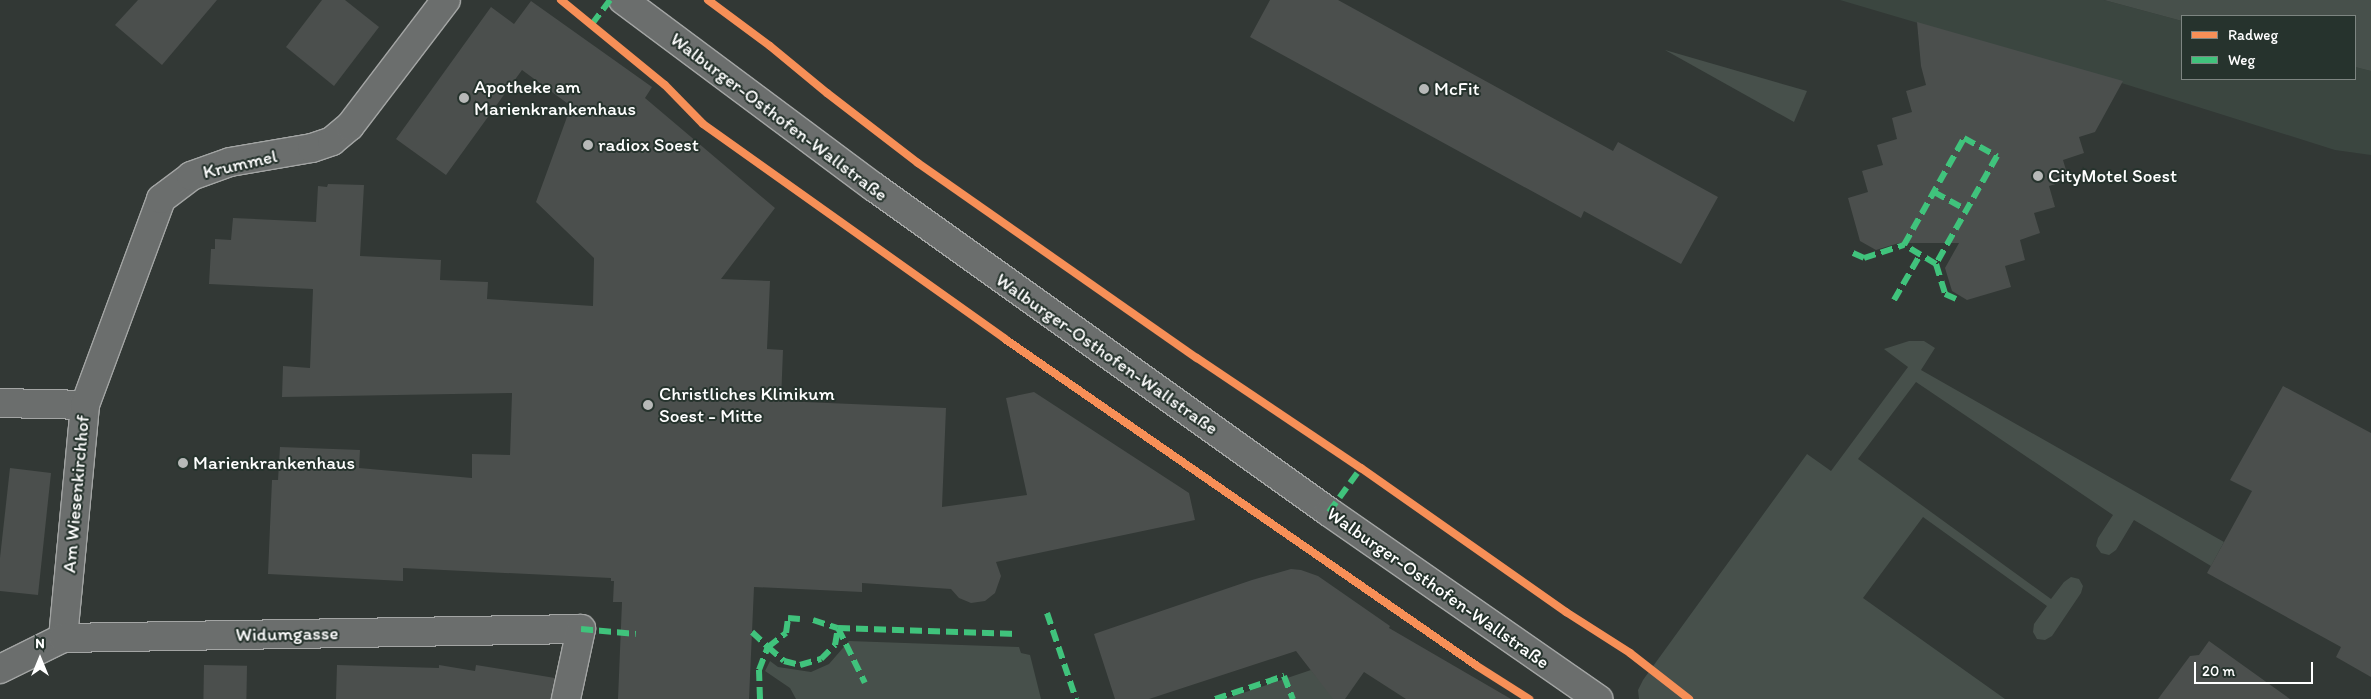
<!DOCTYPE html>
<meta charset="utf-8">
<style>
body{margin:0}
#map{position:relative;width:2371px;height:699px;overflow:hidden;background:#323835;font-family:Itim,sans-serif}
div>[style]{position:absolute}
.built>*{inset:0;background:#3b4640}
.green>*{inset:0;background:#47504b}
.building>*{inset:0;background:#4b4f4d;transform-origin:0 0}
.roads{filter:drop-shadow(1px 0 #a3a5a4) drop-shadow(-1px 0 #a3a5a4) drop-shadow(0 1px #a3a5a4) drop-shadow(0 -1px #a3a5a4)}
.minor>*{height:28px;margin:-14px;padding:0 14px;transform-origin:14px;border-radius:14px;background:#6b6e6d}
.tertiary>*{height:28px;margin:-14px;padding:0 14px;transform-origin:14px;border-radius:14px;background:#6b6e6d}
.quiet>*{height:6px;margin-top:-3px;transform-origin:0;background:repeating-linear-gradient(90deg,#40c37c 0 12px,transparent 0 18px)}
.cycleway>*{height:8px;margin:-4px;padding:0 4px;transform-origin:4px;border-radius:4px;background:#f78f57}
.dots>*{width:14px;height:14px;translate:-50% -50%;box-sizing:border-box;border:2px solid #26332d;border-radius:50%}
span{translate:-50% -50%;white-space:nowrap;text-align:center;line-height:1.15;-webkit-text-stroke:4px #26332d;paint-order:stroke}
.poi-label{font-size:19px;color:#fff}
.left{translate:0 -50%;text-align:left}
.street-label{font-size:19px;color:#fff}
.legend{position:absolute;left:2181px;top:15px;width:175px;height:65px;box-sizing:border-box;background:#26332d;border:1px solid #7d8581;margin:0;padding:6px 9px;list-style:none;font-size:15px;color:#fff}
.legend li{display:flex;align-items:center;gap:10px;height:25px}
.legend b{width:25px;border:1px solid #7d8581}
.north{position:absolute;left:15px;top:634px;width:50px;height:50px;-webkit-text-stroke:4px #26332d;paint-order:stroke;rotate:0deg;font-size:14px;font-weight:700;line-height:20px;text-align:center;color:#fff}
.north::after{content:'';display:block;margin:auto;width:18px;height:22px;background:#fff;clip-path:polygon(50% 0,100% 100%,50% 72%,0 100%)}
.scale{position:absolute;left:2194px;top:662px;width:119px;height:22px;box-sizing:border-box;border:2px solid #fff;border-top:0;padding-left:6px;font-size:15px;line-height:18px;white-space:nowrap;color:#fff;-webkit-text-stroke:4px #26332d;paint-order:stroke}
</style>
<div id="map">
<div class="built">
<div style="clip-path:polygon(1840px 0,2104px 0,2182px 21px,2182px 79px,2355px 79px,2355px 67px,2371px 71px,2371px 155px,2335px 150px,2128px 85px)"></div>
</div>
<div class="green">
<div style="clip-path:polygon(2104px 0,2371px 0,2371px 71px,2355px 67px,2355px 16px,2182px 16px,2182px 21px)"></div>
<div style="clip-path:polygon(1665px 50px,1807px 91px,1794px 122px)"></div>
<div style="clip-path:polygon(1909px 341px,1924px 341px,1935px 348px,1921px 370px,2224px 542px,2211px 566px,2134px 520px,2116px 550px,2109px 555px,2101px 553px,2096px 546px,2098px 538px,2113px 515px,1916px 382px,1858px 459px,2051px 599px,2064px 582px,2071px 577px,2079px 579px,2083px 586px,2081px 593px,2052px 636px,2045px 640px,2037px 639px,2033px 632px,2034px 624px,2047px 606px,1923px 517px,1863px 598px,2005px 699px,1639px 699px,1638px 690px,1643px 680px,1807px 454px,1831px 471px,1908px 367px,1884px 349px)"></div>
<div style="clip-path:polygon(849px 641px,1019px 647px,1021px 653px,1030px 655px,1041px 699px,796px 699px,790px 688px,765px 671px,770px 661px,778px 667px,811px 672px,829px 664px)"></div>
<div style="clip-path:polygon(1311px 670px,1335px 699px,1225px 699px)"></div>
</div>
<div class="building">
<div style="clip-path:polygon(138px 0,217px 0,162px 65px,115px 25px)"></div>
<div style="clip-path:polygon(322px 0,345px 0,379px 27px,334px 86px,286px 47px)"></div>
<div style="clip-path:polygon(1270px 0,1338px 0,1613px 151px,1618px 142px,1718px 197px,1681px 264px,1584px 211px,1581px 218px,1250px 37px)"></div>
<div style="clip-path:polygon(531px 1px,652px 87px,645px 98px,775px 208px,721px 279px,770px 281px,767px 349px,783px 350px,781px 401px,946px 408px,942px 507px,1027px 495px,1006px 398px,1034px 392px,1189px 493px,1195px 520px,996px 562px,1001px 576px,995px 593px,985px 601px,971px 603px,959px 598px,951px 589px,862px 583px,862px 592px,754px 587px,749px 699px,618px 699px,622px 602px,613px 602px,614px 581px,611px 581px,611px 578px,403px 568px,403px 581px,268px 574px,272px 480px,278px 480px,280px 447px,360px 450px,359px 468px,472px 478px,472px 454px,510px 455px,512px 393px,282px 397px,283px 366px,310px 368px,313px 289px,209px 284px,211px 249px,215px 249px,215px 239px,231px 240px,233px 218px,316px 222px,318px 186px,327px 187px,328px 184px,364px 185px,360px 256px,441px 260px,440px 280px,488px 282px,487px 299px,593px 306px,594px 258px,536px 202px,571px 106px,522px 70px,446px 175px,396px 139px,491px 7px,514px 24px)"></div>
<div style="clip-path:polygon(1917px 22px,2123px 81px,2095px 132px,2079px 137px,2084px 153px,2063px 160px,2069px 180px,2049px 186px,2055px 207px,2034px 213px,2040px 233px,2020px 240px,2025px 260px,2005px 266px,2011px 287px,1967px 300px,1952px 291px,1945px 268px,1959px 243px,1899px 243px,1876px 250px,1860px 241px,1848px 198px,1868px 192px,1862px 171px,1883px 165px,1877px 145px,1897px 139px,1892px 118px,1912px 112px,1906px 91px,1926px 85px,1921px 66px)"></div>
<div style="clip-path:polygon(2283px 386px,2371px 433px,2371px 677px,2336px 657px,2341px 647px,2207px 573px,2252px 491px,2230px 480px)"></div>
<div style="clip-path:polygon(10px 468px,51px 473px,38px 595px,0 591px,0 558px)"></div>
<div style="clip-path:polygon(1291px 569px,1301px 570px,1318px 576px,1390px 626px,1389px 628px,1511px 699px,1406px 699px,1364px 672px,1345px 699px,1333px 699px,1296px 651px,1149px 699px,1115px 699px,1094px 634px,1252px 580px)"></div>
<div style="clip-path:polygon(2209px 641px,2290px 699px,2158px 699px,2190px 656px,2199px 655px)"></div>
<div style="left:204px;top:665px;width:43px;height:34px;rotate:1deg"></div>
<div style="clip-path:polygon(337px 665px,439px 668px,439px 665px,475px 671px,476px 665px,555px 678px,551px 699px,336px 699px)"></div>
</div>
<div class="roads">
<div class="minor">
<div style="left:0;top:403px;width:85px;rotate:1.3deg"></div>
<div style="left:63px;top:638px;width:234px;rotate:-84.6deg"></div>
<div style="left:85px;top:405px;width:220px;rotate:-69.7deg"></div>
<div style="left:161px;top:199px;width:38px;rotate:-37deg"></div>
<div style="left:191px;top:176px;width:41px;rotate:-19.7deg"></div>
<div style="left:230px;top:162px;width:83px;rotate:-9.7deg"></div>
<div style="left:312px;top:148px;width:21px;rotate:-19deg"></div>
<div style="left:332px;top:141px;width:23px;rotate:-40deg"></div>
<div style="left:350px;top:126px;width:158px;rotate:-52.7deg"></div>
<div style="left:0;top:669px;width:70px;rotate:-26.2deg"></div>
<div style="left:63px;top:638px;width:518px;rotate:-1deg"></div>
<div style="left:581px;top:629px;width:72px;rotate:102.1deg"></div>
</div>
<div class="tertiary">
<div style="left:623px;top:0;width:313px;rotate:36.7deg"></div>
<div style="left:874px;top:187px;width:559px;rotate:35.54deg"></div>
<div style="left:1329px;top:512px;width:328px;rotate:34.8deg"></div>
</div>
</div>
<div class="quiet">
<div style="left:592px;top:24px;width:30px;rotate:-53deg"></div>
<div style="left:1934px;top:192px;width:37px;rotate:29deg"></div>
<div style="left:1853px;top:253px;width:12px;rotate:24deg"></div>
<div style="left:1864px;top:258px;width:42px;rotate:-18deg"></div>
<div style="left:1904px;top:245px;width:123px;rotate:-60.7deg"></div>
<div style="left:1964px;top:138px;width:38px;rotate:29deg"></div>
<div style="left:1997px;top:156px;width:124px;rotate:119.5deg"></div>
<div style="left:1936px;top:264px;width:37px;rotate:-149deg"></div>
<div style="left:1936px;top:264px;width:31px;rotate:73deg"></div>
<div style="left:1945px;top:294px;width:12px;rotate:24deg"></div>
<div style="left:1894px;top:300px;width:52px;rotate:-60deg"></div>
<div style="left:1329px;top:512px;width:54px;rotate:-54deg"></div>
<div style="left:1047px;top:613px;width:91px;rotate:71.4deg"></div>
<div style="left:813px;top:620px;width:26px;rotate:18deg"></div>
<div style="left:838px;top:628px;width:179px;rotate:1.9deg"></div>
<div style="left:838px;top:628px;width:61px;rotate:63.9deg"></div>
<div style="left:581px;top:629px;width:55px;rotate:5.2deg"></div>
<div style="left:752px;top:632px;width:22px;rotate:43deg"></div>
<div style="left:768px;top:647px;width:23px;rotate:-38deg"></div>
<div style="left:786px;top:633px;width:15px;rotate:-82deg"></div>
<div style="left:788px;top:618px;width:12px;rotate:5deg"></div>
<div style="left:760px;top:699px;width:29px;rotate:-92deg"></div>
<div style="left:759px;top:670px;width:25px;rotate:-69deg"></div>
<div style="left:768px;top:647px;width:21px;rotate:41deg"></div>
<div style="left:784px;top:661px;width:16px;rotate:14deg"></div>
<div style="left:800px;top:665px;width:22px;rotate:-16deg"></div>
<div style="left:821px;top:659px;width:20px;rotate:-45deg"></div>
<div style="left:835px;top:645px;width:17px;rotate:-80deg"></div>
<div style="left:1215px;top:699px;width:73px;rotate:-18.4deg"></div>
<div style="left:1284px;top:676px;width:25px;rotate:69deg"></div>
</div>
<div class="cycleway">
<div style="left:561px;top:0;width:134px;rotate:39.3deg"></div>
<div style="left:665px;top:85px;width:54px;rotate:45.7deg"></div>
<div style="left:703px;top:124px;width:371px;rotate:35.4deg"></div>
<div style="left:1005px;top:339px;width:574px;rotate:34.71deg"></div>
<div style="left:1477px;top:666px;width:62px;rotate:32.4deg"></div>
<div style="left:708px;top:0;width:77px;rotate:36.6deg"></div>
<div style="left:770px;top:46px;width:74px;rotate:39.5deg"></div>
<div style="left:827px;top:93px;width:115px;rotate:37.6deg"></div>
<div style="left:918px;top:163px;width:340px;rotate:35deg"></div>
<div style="left:1197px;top:358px;width:197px;rotate:33.9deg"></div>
<div style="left:1361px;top:468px;width:251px;rotate:35.1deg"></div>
<div style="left:1566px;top:612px;width:76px;rotate:32.6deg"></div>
<div style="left:1630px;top:653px;width:75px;rotate:37.9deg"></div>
</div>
<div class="dots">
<div style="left:1424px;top:89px;background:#b7b9b8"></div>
<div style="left:464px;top:98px;background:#b7b9b8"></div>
<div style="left:588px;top:145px;background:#b7b9b8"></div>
<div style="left:2038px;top:176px;background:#b7b9b8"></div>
<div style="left:648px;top:405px;background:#b7b9b8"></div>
<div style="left:183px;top:463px;background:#b7b9b8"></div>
</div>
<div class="poi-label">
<span class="left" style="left:474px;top:98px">Apotheke am<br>Marienkrankenhaus</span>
<span class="left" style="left:1434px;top:89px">McFit</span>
<span class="left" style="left:598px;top:145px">radiox Soest</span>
<span class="left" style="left:2048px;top:176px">CityMotel Soest</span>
<span class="left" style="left:659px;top:405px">Christliches Klinikum<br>Soest - Mitte</span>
<span class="left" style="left:193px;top:463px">Marienkrankenhaus</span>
</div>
<div class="street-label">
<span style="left:779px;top:117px;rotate:37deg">Walburger-Osthofen-Wallstraße</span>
<span style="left:240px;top:164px;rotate:-13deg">Krummel</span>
<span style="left:1107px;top:354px;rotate:35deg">Walburger-Osthofen-Wallstraße</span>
<span style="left:76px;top:494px;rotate:-85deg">Am Wiesenkirchhof</span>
<span style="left:1438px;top:588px;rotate:35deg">Walburger-Osthofen-Wallstraße</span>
<span style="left:287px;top:634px;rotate:-1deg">Widumgasse</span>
</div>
<ul class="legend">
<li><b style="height:6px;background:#f78f57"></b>Radweg</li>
<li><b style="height:6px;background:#40c37c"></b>Weg</li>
</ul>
<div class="north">N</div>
<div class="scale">20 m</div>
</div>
